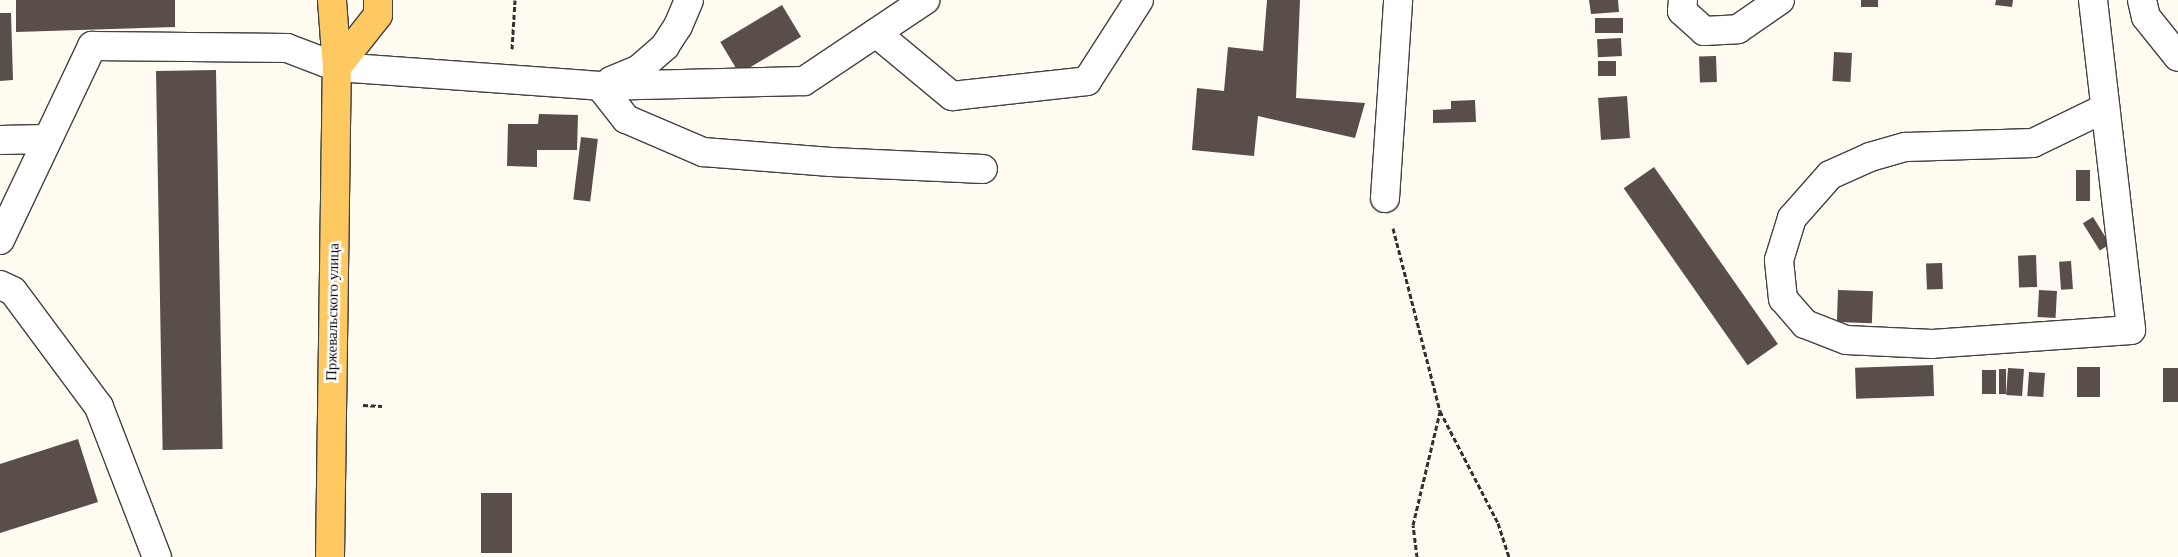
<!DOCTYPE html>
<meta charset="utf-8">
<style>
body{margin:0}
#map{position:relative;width:2178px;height:557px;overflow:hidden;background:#fffbf1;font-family:Georgia,serif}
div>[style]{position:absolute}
.building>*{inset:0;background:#594e4a;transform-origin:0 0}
.path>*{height:3px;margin-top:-1.5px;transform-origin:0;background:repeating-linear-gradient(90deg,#313131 0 5px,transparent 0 7.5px)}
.roads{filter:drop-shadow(1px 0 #424242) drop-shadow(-1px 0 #424242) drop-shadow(0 1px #424242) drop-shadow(0 -1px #424242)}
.minor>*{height:28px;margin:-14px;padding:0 14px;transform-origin:14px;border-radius:14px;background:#fff}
.major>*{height:28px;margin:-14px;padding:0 14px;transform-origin:14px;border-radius:14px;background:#ffc961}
span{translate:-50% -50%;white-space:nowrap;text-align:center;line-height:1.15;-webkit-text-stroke:5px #fff;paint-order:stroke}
.street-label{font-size:15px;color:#0f0f0f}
</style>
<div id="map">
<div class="building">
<div style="clip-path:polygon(16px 0,175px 0,175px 27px,16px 32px)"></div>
<div style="clip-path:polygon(1267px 0,1300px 0,1296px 98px,1365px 103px,1355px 138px,1258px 116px,1254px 156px,1192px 150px,1197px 88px,1224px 91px,1228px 47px,1263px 51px)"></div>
<div style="clip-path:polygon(1589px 0,1618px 0,1619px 12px,1591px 14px)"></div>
<div style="left:1861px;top:0;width:17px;height:7px"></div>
<div style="clip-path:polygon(1996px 0,2013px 0,2012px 7px,1995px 5px)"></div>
<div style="left:782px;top:5px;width:37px;height:72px;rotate:59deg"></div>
<div style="clip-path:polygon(0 13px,11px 13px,13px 80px,0 81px)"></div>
<div style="left:1595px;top:18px;width:28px;height:15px"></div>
<div style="left:1621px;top:38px;width:18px;height:24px;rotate:87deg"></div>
<div style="left:1834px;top:52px;width:18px;height:29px;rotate:3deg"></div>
<div style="left:1716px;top:56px;width:26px;height:17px;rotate:88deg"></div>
<div style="left:1598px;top:61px;width:18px;height:15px"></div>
<div style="left:216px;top:70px;width:379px;height:60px;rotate:89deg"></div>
<div style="left:1627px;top:96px;width:42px;height:29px;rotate:86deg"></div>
<div style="clip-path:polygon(1475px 100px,1476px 122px,1433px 123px,1433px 110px,1451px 109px,1451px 101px)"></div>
<div style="clip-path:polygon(539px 114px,578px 115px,577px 150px,537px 150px,537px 167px,507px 166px,508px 124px,538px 124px)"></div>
<div style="left:581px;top:137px;width:17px;height:63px;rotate:7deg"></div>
<div style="left:1654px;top:167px;width:216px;height:37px;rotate:55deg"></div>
<div style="left:2076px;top:170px;width:14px;height:31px"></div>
<div style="left:2093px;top:217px;width:32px;height:12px;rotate:58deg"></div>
<div style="left:2036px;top:255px;width:32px;height:18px;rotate:88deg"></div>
<div style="left:2071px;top:261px;width:28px;height:12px;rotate:86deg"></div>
<div style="left:1942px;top:263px;width:26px;height:16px;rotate:88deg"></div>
<div style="left:1838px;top:290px;width:35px;height:32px;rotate:2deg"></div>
<div style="left:2039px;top:290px;width:18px;height:27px;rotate:3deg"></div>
<div style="left:1933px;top:365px;width:31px;height:78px;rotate:88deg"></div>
<div style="left:2077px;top:367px;width:23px;height:30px"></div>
<div style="left:2008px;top:368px;width:16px;height:27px;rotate:4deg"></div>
<div style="left:2163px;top:368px;width:15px;height:34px"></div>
<div style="left:1999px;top:369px;width:7px;height:25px"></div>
<div style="left:1982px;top:370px;width:14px;height:24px"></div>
<div style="left:2029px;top:372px;width:16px;height:24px;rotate:4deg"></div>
<div style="clip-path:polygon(78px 439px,98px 502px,0 533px,0 464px)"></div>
<div style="left:481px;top:493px;width:31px;height:60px"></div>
</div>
<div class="path">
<div style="left:512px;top:49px;width:49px;rotate:-86.5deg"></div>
<div style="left:1393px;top:228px;width:189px;rotate:75.6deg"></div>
<div style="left:1440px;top:411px;width:126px;rotate:62.6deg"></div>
<div style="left:1498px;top:523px;width:36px;rotate:72deg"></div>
<div style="left:363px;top:405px;width:19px;rotate:3deg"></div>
<div style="left:1417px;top:557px;width:32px;rotate:-97deg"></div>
<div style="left:1413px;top:525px;width:116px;rotate:-76.6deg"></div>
</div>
<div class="roads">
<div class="minor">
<div style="left:1683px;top:0;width:11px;rotate:95deg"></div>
<div style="left:1682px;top:11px;width:30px;rotate:42deg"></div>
<div style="left:1704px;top:31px;width:34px;rotate:-3deg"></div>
<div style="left:1738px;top:29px;width:51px;rotate:-34.6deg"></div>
<div style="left:2093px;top:0;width:332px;rotate:83.4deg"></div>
<div style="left:2131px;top:330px;width:199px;rotate:176deg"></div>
<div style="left:1932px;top:344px;width:86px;rotate:-177.3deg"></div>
<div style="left:1846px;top:340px;width:44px;rotate:-158.7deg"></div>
<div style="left:1805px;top:324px;width:33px;rotate:-131deg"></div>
<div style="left:1783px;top:299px;width:39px;rotate:-96deg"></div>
<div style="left:1779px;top:260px;width:44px;rotate:-72.8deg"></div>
<div style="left:1792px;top:218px;width:57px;rotate:-48.5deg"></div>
<div style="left:1830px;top:175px;width:44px;rotate:-24.2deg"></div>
<div style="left:1870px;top:157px;width:37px;rotate:-16deg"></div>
<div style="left:1906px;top:147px;width:127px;rotate:-1.8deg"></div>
<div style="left:2033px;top:143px;width:80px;rotate:-25.9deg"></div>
<div style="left:2142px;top:0;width:17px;rotate:77deg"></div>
<div style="left:2146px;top:17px;width:51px;rotate:51.3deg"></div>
<div style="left:876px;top:33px;width:99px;rotate:39.7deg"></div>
<div style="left:952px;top:96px;width:136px;rotate:-6.3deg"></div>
<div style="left:1087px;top:81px;width:96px;rotate:-57.3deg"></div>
<div style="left:611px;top:81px;width:30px;rotate:-23deg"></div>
<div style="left:639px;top:69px;width:35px;rotate:-41deg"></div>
<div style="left:665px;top:46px;width:24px;rotate:-57deg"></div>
<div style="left:678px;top:26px;width:28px;rotate:-67deg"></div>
<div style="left:600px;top:86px;width:42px;rotate:51.8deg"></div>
<div style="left:626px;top:119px;width:84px;rotate:23.2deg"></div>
<div style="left:703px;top:152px;width:128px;rotate:4.5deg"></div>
<div style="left:831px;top:162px;width:152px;rotate:2.6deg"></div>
<div style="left:0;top:140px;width:46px;rotate:-1.2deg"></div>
<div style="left:1385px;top:198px;width:198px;rotate:-86.2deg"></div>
<div style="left:0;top:240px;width:215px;rotate:-64.6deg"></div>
<div style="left:92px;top:46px;width:195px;rotate:0.6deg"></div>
<div style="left:287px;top:48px;width:53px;rotate:20.8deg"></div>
<div style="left:337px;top:67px;width:264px;rotate:4.1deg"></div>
<div style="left:600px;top:86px;width:204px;rotate:-1.4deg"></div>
<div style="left:804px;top:81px;width:146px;rotate:-33.8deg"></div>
<div style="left:0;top:285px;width:14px;rotate:25deg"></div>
<div style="left:13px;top:291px;width:144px;rotate:53.4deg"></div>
<div style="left:99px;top:407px;width:161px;rotate:68.9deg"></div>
</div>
<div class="major">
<div style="left:337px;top:67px;width:66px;rotate:-51.7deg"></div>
<div style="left:378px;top:15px;width:15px;rotate:-90deg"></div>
<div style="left:330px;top:557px;width:490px;rotate:-89.2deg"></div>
<div style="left:337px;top:67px;width:67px;rotate:-94.3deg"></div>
</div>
</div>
<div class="street-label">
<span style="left:333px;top:312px;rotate:-89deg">Пржевальского улица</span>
</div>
</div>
